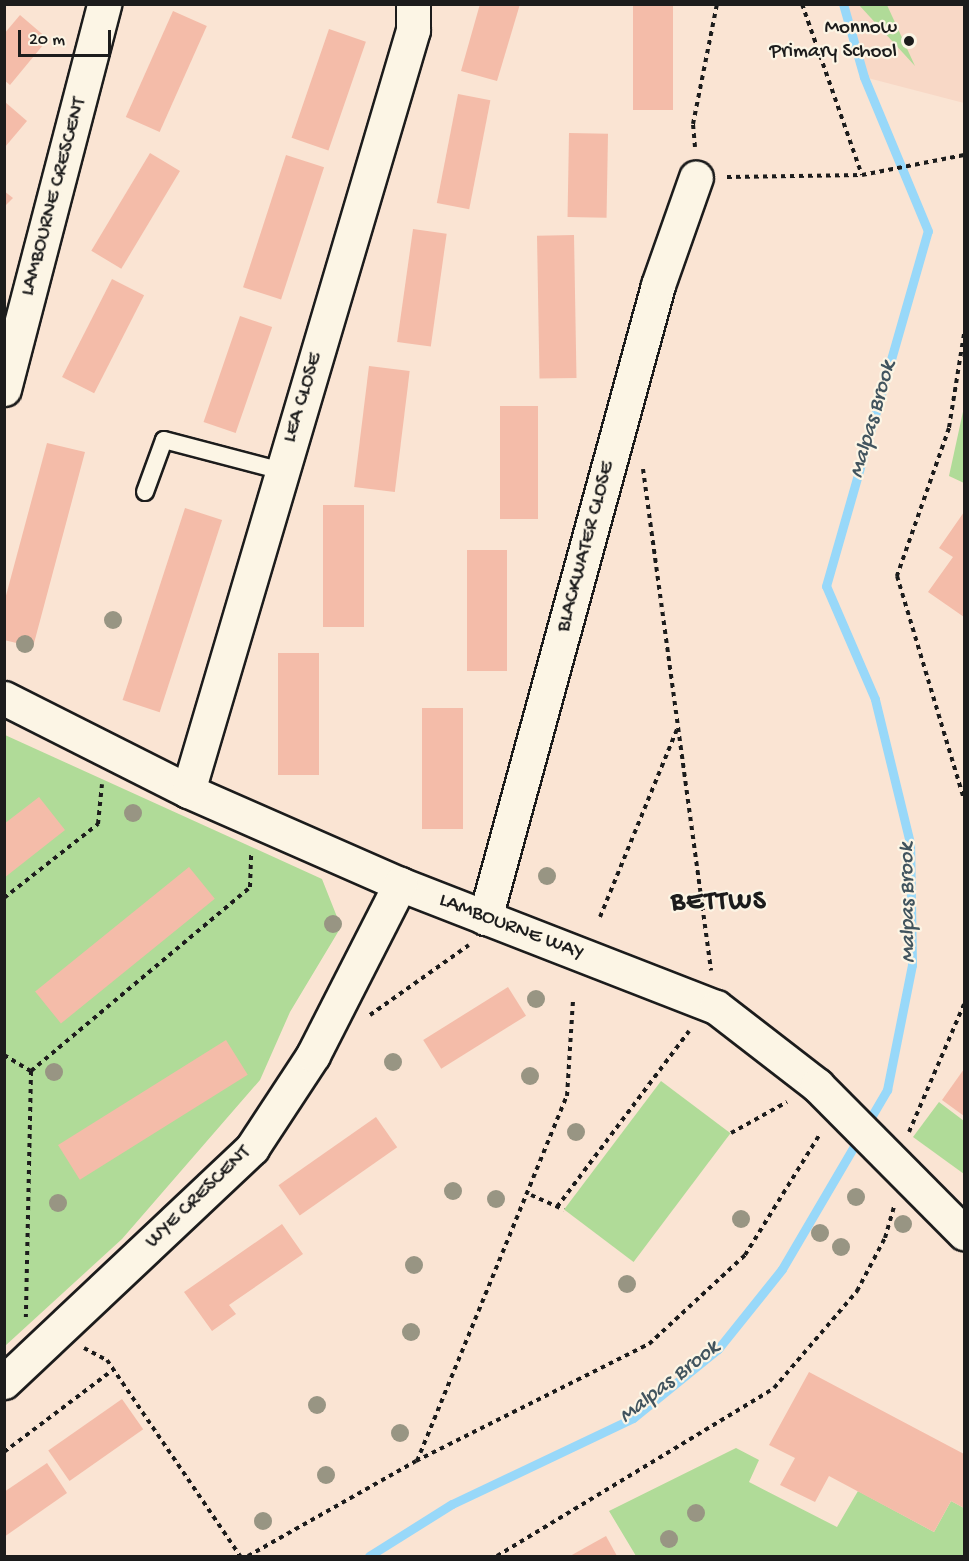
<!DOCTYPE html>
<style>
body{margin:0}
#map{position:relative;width:969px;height:1561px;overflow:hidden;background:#fae4d3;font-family:"Gochi Hand",sans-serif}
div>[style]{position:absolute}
.built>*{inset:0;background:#f8d8c6}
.green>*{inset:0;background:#b0db98;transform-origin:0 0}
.stream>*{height:9px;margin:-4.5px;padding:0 4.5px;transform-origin:4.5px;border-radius:4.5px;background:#98d8f9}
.building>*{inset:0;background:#f4bca9;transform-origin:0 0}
.path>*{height:4px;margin-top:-2px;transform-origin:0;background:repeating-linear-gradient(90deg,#1c1c1c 0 4.5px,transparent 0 9px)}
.roads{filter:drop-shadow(2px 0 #1c1c1c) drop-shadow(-2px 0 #1c1c1c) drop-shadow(0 2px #1c1c1c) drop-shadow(0 -2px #1c1c1c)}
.lane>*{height:16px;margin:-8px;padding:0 8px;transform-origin:8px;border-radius:8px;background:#fcf5e5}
.street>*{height:33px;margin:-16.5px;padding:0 16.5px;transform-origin:16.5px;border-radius:16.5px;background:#fcf5e5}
.trees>*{width:18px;height:18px;margin:-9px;border-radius:50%;background:#989583}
.dots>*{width:16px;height:16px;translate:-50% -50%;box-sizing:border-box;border:3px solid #fcf5e5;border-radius:50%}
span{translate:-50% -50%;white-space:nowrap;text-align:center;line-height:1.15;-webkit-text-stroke:4.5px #fcf5e5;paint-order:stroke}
.poi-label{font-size:21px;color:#1c1c1c}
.right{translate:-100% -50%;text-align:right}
.street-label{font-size:21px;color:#1c1c1c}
.water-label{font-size:22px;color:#41545e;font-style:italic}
.district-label{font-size:27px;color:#1c1c1c;font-weight:700;letter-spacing:1.5px}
.frame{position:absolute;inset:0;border:6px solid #1c1c1c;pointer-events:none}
.scale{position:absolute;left:18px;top:30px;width:93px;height:27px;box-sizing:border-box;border:3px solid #1c1c1c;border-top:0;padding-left:8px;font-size:18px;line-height:21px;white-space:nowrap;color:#1c1c1c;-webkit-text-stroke:4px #fcf5e5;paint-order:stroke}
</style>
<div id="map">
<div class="built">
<div style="clip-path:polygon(843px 5px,964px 5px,964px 103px,864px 77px)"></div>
</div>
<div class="green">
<div style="clip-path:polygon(859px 5px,887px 5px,915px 66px)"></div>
<div style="clip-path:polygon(964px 407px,964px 483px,949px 476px)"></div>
<div style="clip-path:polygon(5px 735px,322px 879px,341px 927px,290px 1012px,260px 1080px,122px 1239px,5px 1346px)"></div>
<div style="left:661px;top:1081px;width:87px;height:161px;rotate:37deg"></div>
<div style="clip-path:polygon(939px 1102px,964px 1121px,964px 1174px,913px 1137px)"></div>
<div style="clip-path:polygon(736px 1448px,759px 1460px,749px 1482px,837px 1527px,858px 1491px,934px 1532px,951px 1501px,964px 1508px,964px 1556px,636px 1556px,609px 1511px)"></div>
</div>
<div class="stream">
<div style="left:369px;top:1556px;width:98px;rotate:-32.1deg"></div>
<div style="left:452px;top:1504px;width:200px;rotate:-25.4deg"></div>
<div style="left:633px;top:1418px;width:109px;rotate:-39.1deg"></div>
<div style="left:718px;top:1349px;width:102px;rotate:-51.3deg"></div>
<div style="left:782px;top:1269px;width:208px;rotate:-59.6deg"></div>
<div style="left:887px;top:1090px;width:127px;rotate:-78.7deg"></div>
<div style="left:912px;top:965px;width:122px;rotate:-90.9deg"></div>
<div style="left:910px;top:843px;width:148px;rotate:-103.7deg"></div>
<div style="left:875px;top:699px;width:123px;rotate:-113.4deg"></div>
<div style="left:826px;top:586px;width:369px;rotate:-74deg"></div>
<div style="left:928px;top:231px;width:167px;rotate:-112.6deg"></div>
<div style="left:864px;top:77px;width:76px;rotate:-106deg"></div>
</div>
<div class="building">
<div style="clip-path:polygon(480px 4px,520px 4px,497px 81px,461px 71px)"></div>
<div style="left:633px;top:4px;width:40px;height:106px"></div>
<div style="left:173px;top:11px;width:37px;height:116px;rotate:24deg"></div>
<div style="clip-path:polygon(20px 15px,48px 39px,10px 85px,4px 80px,4px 34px)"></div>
<div style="left:329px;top:29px;width:39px;height:115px;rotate:19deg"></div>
<div style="left:458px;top:94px;width:33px;height:111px;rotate:11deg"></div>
<div style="clip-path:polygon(5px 102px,27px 121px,5px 147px)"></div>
<div style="left:569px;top:133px;width:39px;height:84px;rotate:1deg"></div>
<div style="left:150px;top:153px;width:35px;height:114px;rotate:31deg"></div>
<div style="left:286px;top:155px;width:40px;height:139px;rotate:18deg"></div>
<div style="clip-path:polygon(4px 191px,13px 198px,4px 207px)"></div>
<div style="left:413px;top:229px;width:34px;height:114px;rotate:8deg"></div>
<div style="left:574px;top:235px;width:143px;height:37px;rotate:89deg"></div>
<div style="left:112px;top:279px;width:36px;height:110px;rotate:27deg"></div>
<div style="left:240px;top:316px;width:34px;height:112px;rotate:19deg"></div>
<div style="left:369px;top:366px;width:41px;height:122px;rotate:7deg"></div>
<div style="left:500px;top:406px;width:38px;height:113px"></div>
<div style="clip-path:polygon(47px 443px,85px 452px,33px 647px,4px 640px,4px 603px)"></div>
<div style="left:323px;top:505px;width:41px;height:122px"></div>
<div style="left:185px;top:508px;width:39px;height:202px;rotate:18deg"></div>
<div style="clip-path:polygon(964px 512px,964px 617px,928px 592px,953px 557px,939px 548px)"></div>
<div style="left:467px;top:550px;width:40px;height:121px"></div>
<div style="left:278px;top:653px;width:41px;height:122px"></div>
<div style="left:422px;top:708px;width:41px;height:121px"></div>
<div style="clip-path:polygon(39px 797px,65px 830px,4px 878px,4px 824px)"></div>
<div style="left:189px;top:867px;width:41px;height:198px;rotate:51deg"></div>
<div style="left:508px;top:987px;width:34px;height:100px;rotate:58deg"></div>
<div style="left:226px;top:1040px;width:41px;height:198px;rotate:58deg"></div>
<div style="clip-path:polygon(964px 1069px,964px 1116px,942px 1100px)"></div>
<div style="left:376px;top:1117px;width:37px;height:119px;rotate:55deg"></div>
<div style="clip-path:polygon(282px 1224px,303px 1254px,229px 1305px,236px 1314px,212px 1331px,184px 1292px)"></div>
<div style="clip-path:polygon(809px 1372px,964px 1454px,964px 1508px,951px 1501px,934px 1532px,829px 1476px,815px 1502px,780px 1485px,795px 1458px,769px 1445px)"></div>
<div style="left:122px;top:1399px;width:37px;height:90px;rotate:55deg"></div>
<div style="clip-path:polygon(47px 1463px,67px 1493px,4px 1537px,4px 1492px)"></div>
<div style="clip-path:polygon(606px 1536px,617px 1556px,570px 1556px)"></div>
</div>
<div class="path">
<div style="left:802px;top:4px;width:181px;rotate:70.7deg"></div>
<div style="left:695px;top:147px;width:23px;rotate:-95deg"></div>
<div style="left:693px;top:124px;width:122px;rotate:-78.7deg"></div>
<div style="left:727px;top:177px;width:135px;rotate:-0.8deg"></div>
<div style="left:862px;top:175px;width:104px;rotate:-11.1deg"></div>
<div style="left:964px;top:334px;width:95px;rotate:99.1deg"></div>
<div style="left:949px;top:428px;width:157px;rotate:109.4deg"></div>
<div style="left:897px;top:576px;width:233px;rotate:73.3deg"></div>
<div style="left:643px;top:469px;width:506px;rotate:82.27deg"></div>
<div style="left:4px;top:898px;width:120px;rotate:-38.2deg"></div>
<div style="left:98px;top:824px;width:40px;rotate:-84.3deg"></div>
<div style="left:600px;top:917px;width:203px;rotate:-67.7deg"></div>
<div style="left:370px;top:1015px;width:121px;rotate:-35.3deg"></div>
<div style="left:4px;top:1055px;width:31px;rotate:31deg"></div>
<div style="left:31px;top:1071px;width:246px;rotate:91.2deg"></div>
<div style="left:31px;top:1071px;width:286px;rotate:-40deg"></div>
<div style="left:250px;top:887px;width:35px;rotate:-88deg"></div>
<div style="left:909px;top:1132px;width:139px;rotate:-66.7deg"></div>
<div style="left:731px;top:1133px;width:64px;rotate:-29deg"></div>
<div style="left:531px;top:1195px;width:36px;rotate:24deg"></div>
<div style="left:557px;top:1207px;width:220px;rotate:-53.1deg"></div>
<div style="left:84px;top:1348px;width:26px;rotate:28deg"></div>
<div style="left:107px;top:1360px;width:237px;rotate:55.8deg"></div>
<div style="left:4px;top:1452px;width:136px;rotate:-37deg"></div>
<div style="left:417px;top:1461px;width:395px;rotate:-67.7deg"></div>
<div style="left:567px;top:1096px;width:96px;rotate:-86.4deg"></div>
<div style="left:248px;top:1556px;width:193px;rotate:-29.5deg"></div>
<div style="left:416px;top:1461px;width:261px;rotate:-26.7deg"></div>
<div style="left:649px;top:1344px;width:131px;rotate:-42.8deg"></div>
<div style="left:745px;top:1255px;width:142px;rotate:-58.2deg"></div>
<div style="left:497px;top:1556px;width:324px;rotate:-31.2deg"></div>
<div style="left:774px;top:1388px;width:128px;rotate:-49.4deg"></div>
<div style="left:857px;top:1291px;width:60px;rotate:-62.2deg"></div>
<div style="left:885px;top:1238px;width:32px;rotate:-74deg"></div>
</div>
<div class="roads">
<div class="lane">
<div style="left:145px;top:492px;width:55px;rotate:-69.9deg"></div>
<div style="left:164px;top:440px;width:122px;rotate:14.7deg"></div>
</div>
<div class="street">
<div style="left:4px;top:389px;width:398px;rotate:-75.4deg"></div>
<div style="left:4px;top:698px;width:206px;rotate:26.8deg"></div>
<div style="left:188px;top:791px;width:232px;rotate:23.7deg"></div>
<div style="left:400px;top:884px;width:339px;rotate:21.3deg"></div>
<div style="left:716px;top:1007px;width:128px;rotate:37.7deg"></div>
<div style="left:817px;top:1085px;width:209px;rotate:45.2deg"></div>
<div style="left:188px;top:791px;width:794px;rotate:-73.53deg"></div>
<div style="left:413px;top:30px;width:26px;rotate:-90deg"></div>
<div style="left:485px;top:918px;width:656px;rotate:-74.71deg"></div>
<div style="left:658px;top:285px;width:114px;rotate:-70.6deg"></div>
<div style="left:4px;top:1382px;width:341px;rotate:-43.3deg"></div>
<div style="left:252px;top:1148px;width:111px;rotate:-56.7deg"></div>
<div style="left:313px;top:1055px;width:192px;rotate:-63deg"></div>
</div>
</div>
<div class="trees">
<div style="left:113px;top:620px"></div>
<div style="left:25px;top:644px"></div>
<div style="left:133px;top:813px"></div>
<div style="left:547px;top:876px"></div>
<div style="left:333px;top:924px"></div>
<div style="left:536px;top:999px"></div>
<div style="left:393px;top:1062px"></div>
<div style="left:54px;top:1072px"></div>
<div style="left:530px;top:1076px"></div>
<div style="left:576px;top:1132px"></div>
<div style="left:453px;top:1191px"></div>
<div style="left:856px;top:1197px"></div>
<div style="left:496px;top:1199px"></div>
<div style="left:58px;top:1203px"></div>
<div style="left:741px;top:1219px"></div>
<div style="left:903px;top:1224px"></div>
<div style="left:820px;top:1233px"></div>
<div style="left:841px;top:1247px"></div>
<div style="left:414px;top:1265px"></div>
<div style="left:627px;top:1284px"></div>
<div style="left:411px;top:1332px"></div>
<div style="left:317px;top:1405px"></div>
<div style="left:400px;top:1433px"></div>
<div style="left:326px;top:1475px"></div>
<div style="left:696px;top:1513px"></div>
<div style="left:263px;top:1521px"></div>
<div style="left:669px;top:1539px"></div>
</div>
<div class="dots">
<div style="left:909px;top:41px;background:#1c1c1c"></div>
</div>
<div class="poi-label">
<span class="right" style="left:897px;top:41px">Monnow<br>Primary School</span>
</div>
<div class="street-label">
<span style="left:55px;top:197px;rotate:-75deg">LAMBOURNE CRESCENT</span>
<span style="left:304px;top:398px;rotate:-73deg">LEA CLOSE</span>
<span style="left:587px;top:547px;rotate:-75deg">BLACKWATER CLOSE</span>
<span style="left:511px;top:928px;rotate:21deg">LAMBOURNE WAY</span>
<span style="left:199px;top:1198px;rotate:-44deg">WYE CRESCENT</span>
</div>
<div class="water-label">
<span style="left:874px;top:420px;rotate:-74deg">Malpas Brook</span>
<span style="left:909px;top:903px;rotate:-91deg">Malpas Brook</span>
<span style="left:670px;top:1383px;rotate:-38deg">Malpas Brook</span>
</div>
<div class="district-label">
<span style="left:719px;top:904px">BETTWS</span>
</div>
<div class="frame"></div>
<div class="scale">20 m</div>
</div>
